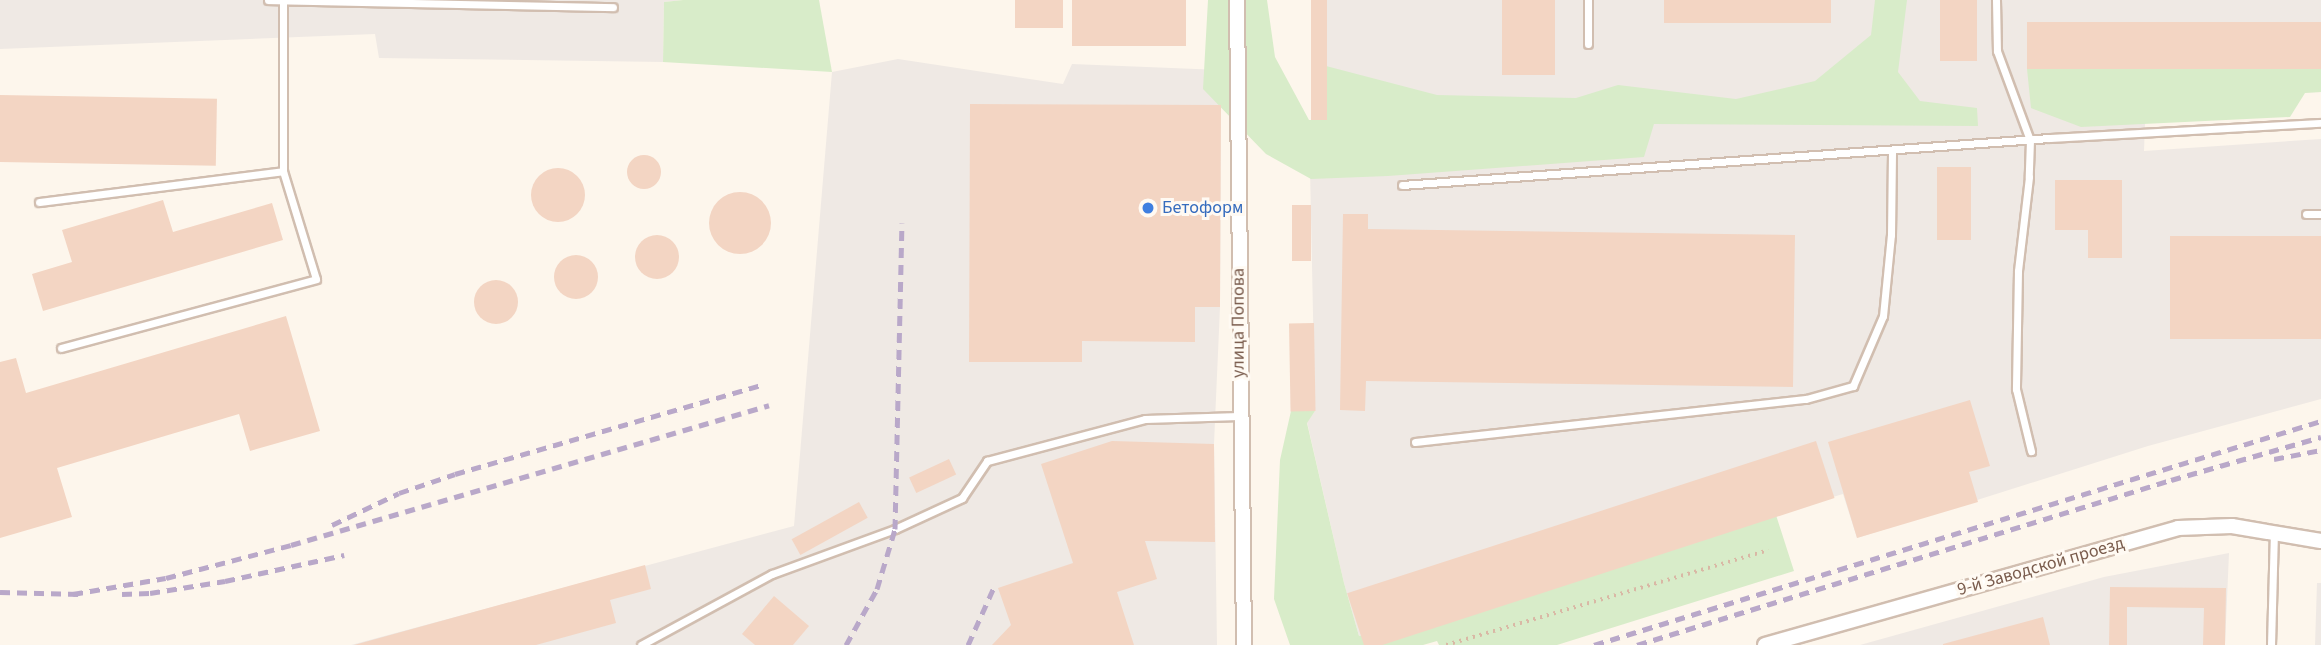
<!DOCTYPE html>
<meta charset="utf-8">
<style>
body{margin:0}
#map{position:relative;width:2321px;height:645px;overflow:hidden;background:#fdf6ec;font-family:"Source Sans 3",sans-serif}
div>[style]{position:absolute}
.industrial>*{inset:0;background:#efe9e4}
.green>*{inset:0;background:#d8ecc9}
.building>*{inset:0;background:#f3d5c3;transform-origin:0 0}
.round{border-radius:50%}
.path>*{height:3.5px;margin-top:-1.75px;transform-origin:0;background:repeating-linear-gradient(90deg,#d9b8a5 0 2px,transparent 0 7px)}
.roads{filter:drop-shadow(2px 0 #d1beb0) drop-shadow(-2px 0 #d1beb0) drop-shadow(0 2px #d1beb0) drop-shadow(0 -2px #d1beb0)}
.lane>*{height:7px;margin:-3.5px;padding:0 3.5px;transform-origin:3.5px;border-radius:3.5px;background:#fff}
.street>*{height:14px;margin:-7px;padding:0 7px;transform-origin:7px;border-radius:7px;background:#fff}
.rail>*{height:5px;margin-top:-2.5px;transform-origin:0;background:repeating-linear-gradient(90deg,#b9a8c9 0 10px,transparent 0 17px)}
.dots>*{width:19px;height:19px;translate:-50% -50%;box-sizing:border-box;border:4px solid #fffaf3;border-radius:50%}
span{translate:-50% -50%;white-space:nowrap;text-align:center;line-height:1.15;-webkit-text-stroke:6px #fffaf3;paint-order:stroke}
.shop-label{font-size:18px;color:#366cbe}
.left{translate:0 -50%;text-align:left}
.street-label{font-size:18px;color:#7a5c4d}
</style>
<div id="map">
<div class="industrial">
<div style="clip-path:polygon(0 0,683px 0,664px 2px,663px 62px,379px 58px,375px 34px,0 49px)"></div>
<div style="clip-path:polygon(1327px 0,2321px 0,2321px 92px,2146px 97px,2144px 151px,2321px 139px,2321px 399px,2148px 446px,1857px 538px,1843px 494px,1359px 636px,1344px 583px,1307px 422px,1315px 411px,1309px 120px,1325px 120px)"></div>
<div style="clip-path:polygon(898px 59px,1063px 84px,1072px 64px,1221px 70px,1220px 307px,1214px 444px,1217px 645px,351px 645px,794px 526px,832px 72px)"></div>
<div style="clip-path:polygon(2229px 553px,2225px 645px,1860px 645px,2104px 577px)"></div>
<div style="clip-path:polygon(2317px 583px,2321px 583px,2321px 645px,2315px 645px)"></div>
</div>
<div class="green">
<div style="clip-path:polygon(683px 0,819px 0,832px 72px,663px 62px,664px 2px)"></div>
<div style="clip-path:polygon(1208px 0,1267px 0,1275px 57px,1309px 120px,1325px 120px,1326px 66px,1437px 95px,1576px 98px,1618px 85px,1736px 99px,1815px 81px,1871px 35px,1875px 0,1907px 0,1898px 72px,1920px 101px,1977px 108px,1978px 126px,1654px 124px,1644px 157px,1388px 176px,1311px 179px,1266px 154px,1203px 89px)"></div>
<div style="clip-path:polygon(2027px 69px,2321px 69px,2321px 92px,2305px 93px,2290px 117px,2081px 127px,2031px 108px)"></div>
<div style="clip-path:polygon(1291px 411px,1315px 411px,1307px 423px,1344px 583px,1359px 636px,1776px 515px,1794px 571px,1557px 645px,1439px 645px,1437px 641px,1423px 645px,1290px 645px,1274px 599px,1280px 460px)"></div>
</div>
<div class="building">
<div style="left:1015px;top:0;width:48px;height:28px"></div>
<div style="left:1072px;top:0;width:114px;height:46px"></div>
<div style="left:1311px;top:0;width:16px;height:120px"></div>
<div style="left:1502px;top:0;width:53px;height:75px"></div>
<div style="left:1664px;top:0;width:167px;height:23px"></div>
<div style="left:1940px;top:0;width:37px;height:61px"></div>
<div style="left:2027px;top:22px;width:294px;height:47px"></div>
<div style="left:0;top:95px;width:217px;height:67px;rotate:1deg"></div>
<div style="clip-path:polygon(970px 104px,1221px 105px,1220px 307px,1195px 307px,1195px 342px,1082px 341px,1082px 362px,969px 362px)"></div>
<div class="round" style="left:627px;top:155px;width:34px;height:34px"></div>
<div style="left:1937px;top:167px;width:34px;height:73px"></div>
<div class="round" style="left:531px;top:168px;width:54px;height:54px"></div>
<div style="clip-path:polygon(2055px 180px,2122px 180px,2122px 258px,2088px 258px,2088px 230px,2055px 230px)"></div>
<div class="round" style="left:709px;top:192px;width:62px;height:62px"></div>
<div style="clip-path:polygon(163px 200px,173px 232px,272px 203px,283px 240px,43px 311px,32px 274px,72px 262px,62px 230px)"></div>
<div style="left:1292px;top:205px;width:19px;height:56px"></div>
<div style="clip-path:polygon(1343px 214px,1368px 214px,1368px 229px,1795px 235px,1793px 387px,1366px 381px,1365px 411px,1340px 410px)"></div>
<div class="round" style="left:635px;top:235px;width:44px;height:44px"></div>
<div style="left:2170px;top:236px;width:151px;height:103px"></div>
<div class="round" style="left:554px;top:255px;width:44px;height:44px"></div>
<div class="round" style="left:474px;top:280px;width:44px;height:44px"></div>
<div style="clip-path:polygon(286px 316px,320px 431px,250px 451px,239px 414px,57px 468px,72px 517px,0 538px,0 362px,16px 358px,26px 393px)"></div>
<div style="left:1314px;top:323px;width:88px;height:25px;rotate:89deg"></div>
<div style="clip-path:polygon(1970px 400px,1990px 466px,1969px 472px,1978px 502px,1857px 538px,1828px 442px)"></div>
<div style="clip-path:polygon(1112px 441px,1214px 444px,1215px 542px,1145px 541px,1157px 579px,1117px 592px,1134px 645px,992px 645px,1011px 625px,998px 588px,1073px 563px,1041px 464px)"></div>
<div style="left:1816px;top:441px;width:60px;height:493px;rotate:72deg"></div>
<div style="left:949px;top:459px;width:17px;height:44px;rotate:65deg"></div>
<div style="left:859px;top:502px;width:18px;height:77px;rotate:61deg"></div>
<div style="clip-path:polygon(645px 565px,651px 589px,610px 600px,616px 623px,536px 645px,354px 645px)"></div>
<div style="clip-path:polygon(2110px 587px,2226px 588px,2225px 645px,2203px 645px,2204px 608px,2127px 607px,2127px 645px,2109px 645px)"></div>
<div style="clip-path:polygon(774px 596px,809px 626px,793px 645px,755px 645px,742px 634px)"></div>
<div style="clip-path:polygon(2043px 617px,2050px 645px,1943px 645px,1943px 644px)"></div>
</div>
<div class="path">
<div style="left:1446px;top:645px;width:336px;rotate:-16.4deg"></div>
</div>
<div class="roads">
<div class="lane">
<div style="left:268px;top:0;width:345px;rotate:1.2deg"></div>
<div style="left:1588px;top:0;width:44px;rotate:90deg"></div>
<div style="left:1996px;top:0;width:51px;rotate:88.9deg"></div>
<div style="left:1997px;top:51px;width:95px;rotate:69.7deg"></div>
<div style="left:2030px;top:140px;width:37px;rotate:92deg"></div>
<div style="left:2029px;top:177px;width:95px;rotate:96.7deg"></div>
<div style="left:2018px;top:271px;width:118px;rotate:91deg"></div>
<div style="left:2016px;top:389px;width:64px;rotate:76.4deg"></div>
<div style="left:1402px;top:185px;width:649px;rotate:-4.15deg"></div>
<div style="left:2049px;top:138px;width:272px;rotate:-3.2deg"></div>
<div style="left:39px;top:202px;width:246px;rotate:-7.2deg"></div>
<div style="left:2306px;top:214px;width:15px"></div>
<div style="left:61px;top:348px;width:264px;rotate:-15.1deg"></div>
<div style="left:316px;top:279px;width:113px;rotate:-107deg"></div>
<div style="left:283px;top:171px;width:170px;rotate:-90deg"></div>
<div style="left:1415px;top:442px;width:393px;rotate:-6.3deg"></div>
<div style="left:1806px;top:399px;width:49px;rotate:-15.5deg"></div>
<div style="left:1853px;top:386px;width:76px;rotate:-66.8deg"></div>
<div style="left:1883px;top:316px;width:81px;rotate:-84.4deg"></div>
<div style="left:1891px;top:235px;width:85px;rotate:-89.3deg"></div>
<div style="left:641px;top:645px;width:149px;rotate:-28.5deg"></div>
<div style="left:772px;top:574px;width:131px;rotate:-20.1deg"></div>
<div style="left:895px;top:529px;width:74px;rotate:-24.8deg"></div>
<div style="left:962px;top:498px;width:45px;rotate:-56deg"></div>
<div style="left:987px;top:461px;width:163px;rotate:-14.9deg"></div>
<div style="left:1145px;top:419px;width:94px;rotate:-1.8deg"></div>
<div style="left:2271px;top:645px;width:111px;rotate:-88.5deg"></div>
</div>
<div class="street">
<div style="left:1237px;top:0;width:645px;rotate:89.38deg"></div>
<div style="left:1765px;top:645px;width:429px;rotate:-15.8deg"></div>
<div style="left:2178px;top:528px;width:54px;rotate:-2.1deg"></div>
<div style="left:2232px;top:526px;width:90px;rotate:9.6deg"></div>
</div>
</div>
<div class="rail">
<div style="left:2274px;top:459px;width:48px;rotate:-10.8deg"></div>
<div style="left:332px;top:525px;width:74px;rotate:-25.5deg"></div>
<div style="left:399px;top:493px;width:59px;rotate:-18.7deg"></div>
<div style="left:455px;top:474px;width:322px;rotate:-16.2deg"></div>
<div style="left:0;top:592px;width:80px;rotate:1.4deg"></div>
<div style="left:73px;top:594px;width:94px;rotate:-9.8deg"></div>
<div style="left:166px;top:578px;width:129px;rotate:-14.8deg"></div>
<div style="left:291px;top:545px;width:498px;rotate:-16.3deg"></div>
<div style="left:122px;top:594px;width:28px;rotate:-2deg"></div>
<div style="left:150px;top:593px;width:76px;rotate:-9.1deg"></div>
<div style="left:225px;top:581px;width:122px;rotate:-12.3deg"></div>
<div style="left:846px;top:645px;width:64px;rotate:-61deg"></div>
<div style="left:877px;top:589px;width:63px;rotate:-73.3deg"></div>
<div style="left:895px;top:529px;width:306px;rotate:-88.7deg"></div>
<div style="left:968px;top:645px;width:66px;rotate:-65.8deg"></div>
<div style="left:1594px;top:645px;width:761px;rotate:-17.12deg"></div>
<div style="left:1637px;top:645px;width:559px;rotate:-17.17deg"></div>
<div style="left:2171px;top:480px;width:156px;rotate:-16deg"></div>
</div>
<div class="dots">
<div style="left:1148px;top:208px;background:#3f7fe0"></div>
</div>
<div class="shop-label">
<span class="left" style="left:1162px;top:208px">Бетоформ</span>
</div>
<div class="street-label">
<span style="left:1239px;top:323px;rotate:-90deg">улица Попова</span>
<span style="left:2041px;top:567px;rotate:-16deg">9-й Заводской проезд</span>
</div>
</div>
